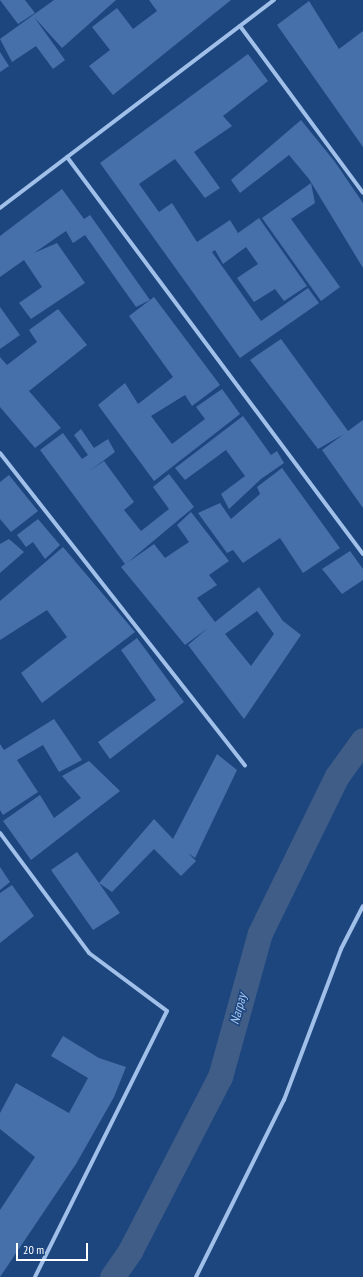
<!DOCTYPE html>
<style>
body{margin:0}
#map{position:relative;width:363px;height:1277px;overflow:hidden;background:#1d467f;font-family:"PT Sans Narrow",sans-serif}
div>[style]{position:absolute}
.canal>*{height:25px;margin:-12.5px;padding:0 12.5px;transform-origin:12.5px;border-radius:12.5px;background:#3f5d87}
.building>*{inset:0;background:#4670a9}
.minor>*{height:4px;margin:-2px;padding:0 2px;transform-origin:2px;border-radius:2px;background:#a1c0e9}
span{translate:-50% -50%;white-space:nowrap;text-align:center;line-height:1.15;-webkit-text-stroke:3px #1d467f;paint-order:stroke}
.water-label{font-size:13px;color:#accaf0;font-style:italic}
.scale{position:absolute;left:16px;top:1243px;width:72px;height:18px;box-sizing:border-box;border:2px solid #fff;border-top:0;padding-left:5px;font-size:12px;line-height:14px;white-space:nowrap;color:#fff;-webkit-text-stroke:3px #1d467f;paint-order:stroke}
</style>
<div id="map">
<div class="canal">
<div style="left:112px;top:1277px;width:32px;rotate:-55deg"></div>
<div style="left:130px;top:1251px;width:196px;rotate:-62.7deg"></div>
<div style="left:220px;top:1077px;width:149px;rotate:-74.5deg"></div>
<div style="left:260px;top:933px;width:175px;rotate:-63.9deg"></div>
<div style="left:337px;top:776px;width:44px;rotate:-54.2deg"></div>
</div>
<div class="building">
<div style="clip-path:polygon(0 0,25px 0,35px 13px,18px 24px)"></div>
<div style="clip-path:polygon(54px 0,116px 0,62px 48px,34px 17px,65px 60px,53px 69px,36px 46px,12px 62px,0 39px)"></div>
<div style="clip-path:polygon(149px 0,231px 0,113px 95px,89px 66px,110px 50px,92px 27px,117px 8px,133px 29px,157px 11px)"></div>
<div style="clip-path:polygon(309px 1px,339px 49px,363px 31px,363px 147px,277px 25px)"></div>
<div style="clip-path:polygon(0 52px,9px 66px,0 72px)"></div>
<div style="clip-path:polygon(248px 54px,268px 81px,223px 116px,232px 126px,194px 152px,220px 188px,205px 198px,175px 159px,139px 184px,159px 212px,172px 203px,197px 242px,230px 220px,238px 233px,259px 218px,307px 286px,284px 301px,275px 289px,254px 302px,237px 278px,258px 264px,246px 247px,223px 264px,215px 250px,212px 252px,261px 321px,308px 288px,319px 303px,240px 358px,100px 163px)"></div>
<div style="clip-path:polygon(301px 120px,335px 162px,363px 203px,363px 268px,309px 179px,289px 155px,240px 193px,231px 180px)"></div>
<div style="clip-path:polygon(311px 183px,315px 203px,291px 219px,340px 287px,321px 301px,262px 218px)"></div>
<div style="clip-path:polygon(62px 189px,84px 219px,90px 215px,150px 300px,136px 307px,85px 235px,73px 243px,66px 231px,34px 253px,57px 243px,85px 283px,31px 319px,19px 303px,42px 287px,24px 260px,0 277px,0 236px)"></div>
<div style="clip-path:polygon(154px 297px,220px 385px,192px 406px,185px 395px,151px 416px,172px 444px,205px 419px,196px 407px,222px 389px,240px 414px,154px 481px,98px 405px,125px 383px,138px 404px,173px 377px,129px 316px)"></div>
<div style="clip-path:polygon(0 307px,20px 335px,0 349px)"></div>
<div style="clip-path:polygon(58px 309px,87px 345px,29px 391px,61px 428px,35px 448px,0 407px,0 357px,7px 365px,37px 342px,29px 330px)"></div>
<div style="clip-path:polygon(281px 339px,348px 431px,363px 420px,363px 508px,322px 450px,344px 434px,318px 449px,250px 360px)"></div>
<div style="clip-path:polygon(243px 416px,271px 455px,277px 451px,284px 463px,261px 479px,229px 509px,221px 494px,245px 476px,226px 450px,185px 480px,175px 468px)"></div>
<div style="clip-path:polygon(evenodd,81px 429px,94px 448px,108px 439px,115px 452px,88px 472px,104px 461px,134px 502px,124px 510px,141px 531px,169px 509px,153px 487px,169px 474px,194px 507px,127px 563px,154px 544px,165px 558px,189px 542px,177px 525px,191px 512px,229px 561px,209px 575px,217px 585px,197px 598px,215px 622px,259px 587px,283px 621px,301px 635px,244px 719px,188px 645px,208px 628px,185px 645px,121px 567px,125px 564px,40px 450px,63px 433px,82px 459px,88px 455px,74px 435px,81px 429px,257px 611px,274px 634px,251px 666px,225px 634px,257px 611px)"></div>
<div style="clip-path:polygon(282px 468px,340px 548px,303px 573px,280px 538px,243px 563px,233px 550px,227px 553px,198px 513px,220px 503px,231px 519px,260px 494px,257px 487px)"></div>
<div style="clip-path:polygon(9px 475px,38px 511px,11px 532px,0 519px,0 482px)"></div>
<div style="clip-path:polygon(38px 519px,60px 545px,45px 559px,33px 542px,26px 547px,17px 535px)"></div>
<div style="clip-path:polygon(9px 539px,24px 552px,0 573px,0 544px)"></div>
<div style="clip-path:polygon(63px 547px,135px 632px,42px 703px,21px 673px,67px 637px,47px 610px,0 640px,0 601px)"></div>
<div style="clip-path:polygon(350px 551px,363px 569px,363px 580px,342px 594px,322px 569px)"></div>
<div style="clip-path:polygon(137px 638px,184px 702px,110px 759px,98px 742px,156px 700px,121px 650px)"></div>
<div style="clip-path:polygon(54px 719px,82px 760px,59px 772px,43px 745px,17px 760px,38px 792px,3px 815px,0 810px,0 744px,4px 750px)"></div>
<div style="clip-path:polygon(217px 754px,237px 770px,195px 858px,188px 853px,196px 861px,181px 876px,154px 849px,112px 892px,99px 883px,120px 913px,93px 930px,51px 870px,77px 852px,99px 883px,154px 819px,173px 839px)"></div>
<div style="clip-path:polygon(89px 761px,120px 791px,31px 860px,3px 821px,40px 795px,54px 818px,81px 798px,62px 776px)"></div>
<div style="clip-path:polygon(0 867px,10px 882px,0 890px)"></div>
<div style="clip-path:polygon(12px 885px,34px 916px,0 943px,0 893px)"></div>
<div style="clip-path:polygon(63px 1036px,99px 1058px,126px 1067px,114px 1097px,76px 1164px,0 1277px,0 1210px,35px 1157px,0 1129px,0 1113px,16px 1083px,69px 1113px,88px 1078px,51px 1056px)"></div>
</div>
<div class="minor">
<div style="left:240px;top:26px;width:207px;rotate:53.6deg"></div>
<div style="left:67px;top:157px;width:495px;rotate:53.3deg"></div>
<div style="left:0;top:208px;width:344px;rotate:-37.2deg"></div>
<div style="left:0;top:453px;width:397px;rotate:51.9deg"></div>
<div style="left:0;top:833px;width:149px;rotate:53.4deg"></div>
<div style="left:89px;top:953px;width:97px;rotate:36.6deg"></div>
<div style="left:167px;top:1011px;width:297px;rotate:116.4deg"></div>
<div style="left:196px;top:1277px;width:198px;rotate:-63.6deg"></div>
<div style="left:284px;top:1100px;width:161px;rotate:-69.3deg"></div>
<div style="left:341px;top:949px;width:48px;rotate:-62.9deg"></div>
</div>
<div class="water-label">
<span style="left:239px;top:1009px;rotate:-75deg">Narpay</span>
</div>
<div class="scale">20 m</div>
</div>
